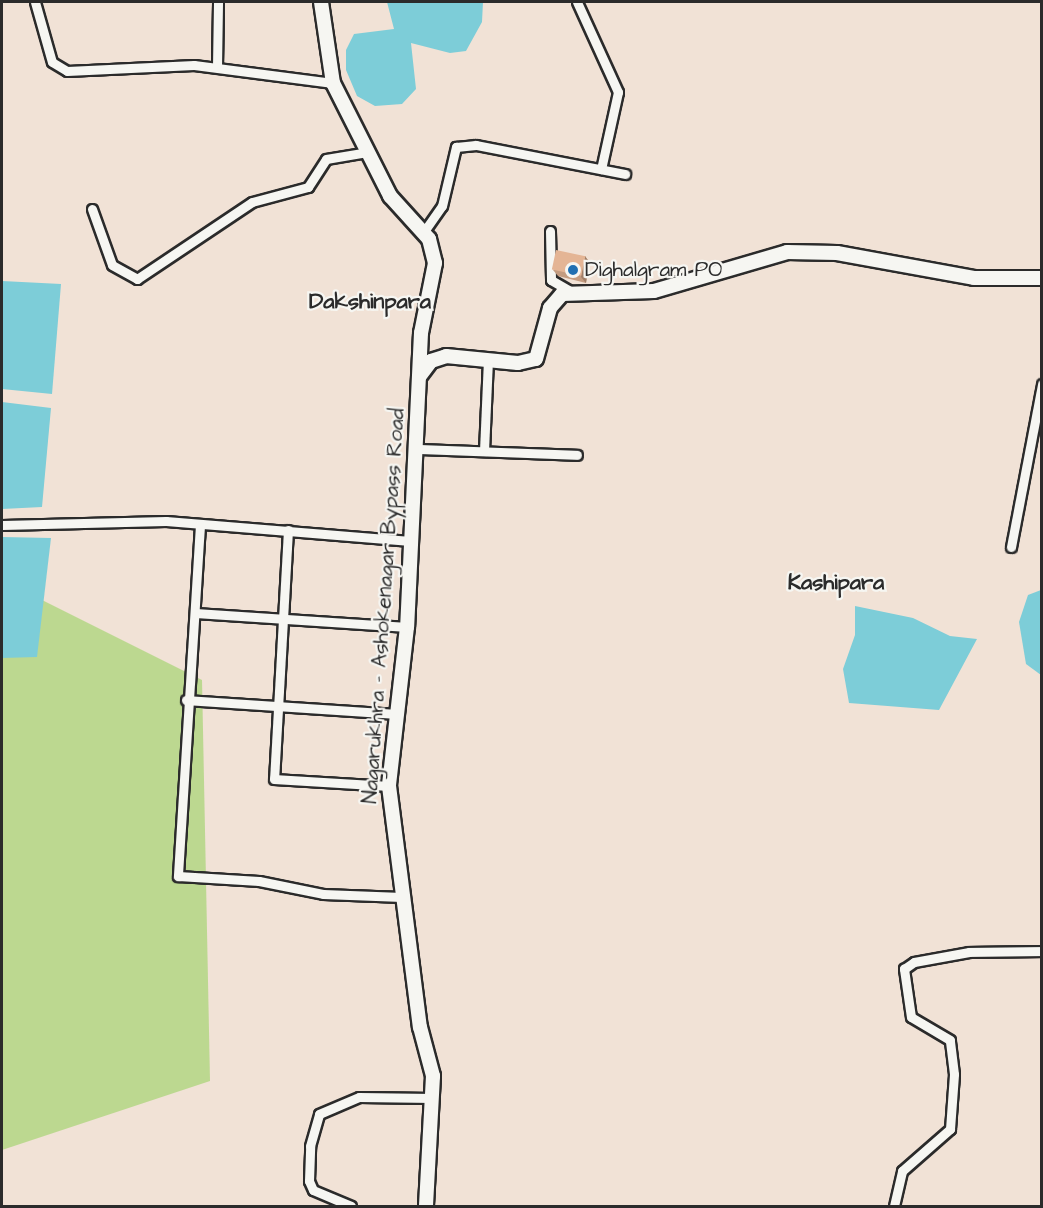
<!DOCTYPE html>
<style>
body{margin:0}
#map{position:relative;width:1043px;height:1208px;overflow:hidden;background:#f1e2d6;font-family:"Architects Daughter",sans-serif}
div>[style]{position:absolute}
.green>*{inset:0;background:#bcd890}
.water>*{inset:0;background:#7dcdd8}
.roads{filter:drop-shadow(2px 0 #2b2b2b) drop-shadow(-2px 0 #2b2b2b) drop-shadow(0 2px #2b2b2b) drop-shadow(0 -2px #2b2b2b)}
.street>*{height:9px;margin:-4.5px;padding:0 4.5px;transform-origin:4.5px;border-radius:4.5px;background:#f6f6f2}
.secondary>*{height:14px;margin:-7px;padding:0 7px;transform-origin:7px;border-radius:7px;background:#f6f6f2}
.wall>*{inset:0;background:#c49c80}
.shaded-wall>*{inset:0;background:#a07f68}
.building>*{inset:0;background:#e4b595;transform-origin:0 0}
.dots>*{width:16px;height:16px;translate:-50% -50%;box-sizing:border-box;border:3px solid #f6f6f2;border-radius:50%}
span{translate:-50% -50%;white-space:nowrap;text-align:center;line-height:1.15;-webkit-text-stroke:4.5px #f6f6f2;paint-order:stroke}
.poi-label{font-size:21px;color:#2b2b2b}
.left{translate:0 -50%;text-align:left}
.street-label{font-size:21px;color:#2b2b2b}
.neighbourhood-label{font-size:22px;color:#2b2b2b;font-weight:700}
.frame{position:absolute;inset:0;border:3px solid #2b2b2b;pointer-events:none}
</style>
<div id="map">
<div class="green">
<div style="clip-path:polygon(2px 580px,202px 680px,210px 1081px,2px 1150px)"></div>
</div>
<div class="water">
<div style="clip-path:polygon(387px 2px,483px 2px,482px 22px,466px 51px,450px 53px,411px 43px,416px 89px,402px 104px,375px 106px,357px 96px,346px 70px,346px 50px,354px 34px,394px 29px)"></div>
<div style="clip-path:polygon(2px 281px,61px 284px,52px 394px,2px 389px)"></div>
<div style="clip-path:polygon(2px 402px,51px 408px,42px 507px,2px 509px)"></div>
<div style="clip-path:polygon(2px 537px,51px 538px,37px 657px,2px 658px)"></div>
<div style="clip-path:polygon(1041px 590px,1042px 590px,1041px 675px,1026px 664px,1019px 622px,1028px 595px)"></div>
<div style="clip-path:polygon(855px 606px,913px 618px,950px 636px,977px 639px,939px 710px,849px 703px,843px 669px,855px 635px)"></div>
</div>
<div class="roads">
<div class="street">
<div style="left:35px;top:2px;width:62px;rotate:74.2deg"></div>
<div style="left:52px;top:62px;width:17px;rotate:31deg"></div>
<div style="left:67px;top:71px;width:127px;rotate:-2.7deg"></div>
<div style="left:194px;top:65px;width:140px;rotate:7.4deg"></div>
<div style="left:577px;top:2px;width:99px;rotate:65.5deg"></div>
<div style="left:618px;top:92px;width:79px;rotate:102.4deg"></div>
<div style="left:217px;top:67px;width:65px;rotate:-89.1deg"></div>
<div style="left:92px;top:209px;width:59px;rotate:70.3deg"></div>
<div style="left:112px;top:265px;width:29px;rotate:29deg"></div>
<div style="left:137px;top:279px;width:138px;rotate:-33.8deg"></div>
<div style="left:252px;top:202px;width:58px;rotate:-15deg"></div>
<div style="left:308px;top:187px;width:33px;rotate:-57deg"></div>
<div style="left:326px;top:159px;width:43px;rotate:-9.5deg"></div>
<div style="left:425px;top:230px;width:29px;rotate:-55deg"></div>
<div style="left:442px;top:206px;width:61px;rotate:-76.7deg"></div>
<div style="left:456px;top:147px;width:20px;rotate:-6deg"></div>
<div style="left:476px;top:145px;width:152px;rotate:11deg"></div>
<div style="left:550px;top:231px;width:49px;rotate:88.8deg"></div>
<div style="left:551px;top:280px;width:22px;rotate:30deg"></div>
<div style="left:417px;top:449px;width:160px;rotate:2.1deg"></div>
<div style="left:484px;top:451px;width:91px;rotate:-87.5deg"></div>
<div style="left:2px;top:525px;width:164px;rotate:-1.4deg"></div>
<div style="left:166px;top:521px;width:245px;rotate:4.7deg"></div>
<div style="left:200px;top:525px;width:352px;rotate:93.6deg"></div>
<div style="left:178px;top:876px;width:81px;rotate:3.5deg"></div>
<div style="left:259px;top:881px;width:65px;rotate:11.5deg"></div>
<div style="left:323px;top:894px;width:79px;rotate:2.2deg"></div>
<div style="left:288px;top:530px;width:249px;rotate:93.2deg"></div>
<div style="left:274px;top:779px;width:115px;rotate:3.5deg"></div>
<div style="left:1011px;top:547px;width:166px;rotate:-79.2deg"></div>
<div style="left:196px;top:613px;width:211px;rotate:3.8deg"></div>
<div style="left:186px;top:700px;width:211px;rotate:3.8deg"></div>
<div style="left:351px;top:1206px;width:41px;rotate:-157.2deg"></div>
<div style="left:313px;top:1190px;width:10px;rotate:-114deg"></div>
<div style="left:309px;top:1181px;width:35px;rotate:-88deg"></div>
<div style="left:310px;top:1146px;width:33px;rotate:-74deg"></div>
<div style="left:319px;top:1114px;width:43px;rotate:-23deg"></div>
<div style="left:359px;top:1097px;width:74px;rotate:0.8deg"></div>
<div style="left:894px;top:1206px;width:36px;rotate:-77deg"></div>
<div style="left:902px;top:1171px;width:64px;rotate:-41.2deg"></div>
<div style="left:950px;top:1129px;width:55px;rotate:-85.8deg"></div>
<div style="left:954px;top:1074px;width:34px;rotate:-97deg"></div>
<div style="left:950px;top:1040px;width:45px;rotate:-149.5deg"></div>
<div style="left:911px;top:1017px;width:49px;rotate:-98.3deg"></div>
<div style="left:904px;top:969px;width:12px;rotate:-35deg"></div>
<div style="left:914px;top:962px;width:56px;rotate:-10.3deg"></div>
<div style="left:969px;top:952px;width:73px;rotate:-0.8deg"></div>
</div>
<div class="secondary">
<div style="left:321px;top:2px;width:82px;rotate:81.6deg"></div>
<div style="left:333px;top:83px;width:127px;rotate:63.2deg"></div>
<div style="left:390px;top:196px;width:58px;rotate:47.8deg"></div>
<div style="left:429px;top:239px;width:25px;rotate:76deg"></div>
<div style="left:435px;top:263px;width:71px;rotate:101.3deg"></div>
<div style="left:421px;top:333px;width:294px;rotate:92.7deg"></div>
<div style="left:407px;top:627px;width:160px;rotate:96.5deg"></div>
<div style="left:389px;top:786px;width:243px;rotate:82.7deg"></div>
<div style="left:420px;top:1027px;width:51px;rotate:75.1deg"></div>
<div style="left:433px;top:1076px;width:130px;rotate:93.1deg"></div>
<div style="left:419px;top:377px;width:20px;rotate:-53deg"></div>
<div style="left:431px;top:361px;width:16px;rotate:-18deg"></div>
<div style="left:446px;top:356px;width:72px;rotate:5.6deg"></div>
<div style="left:518px;top:363px;width:18px;rotate:-13deg"></div>
<div style="left:536px;top:359px;width:53px;rotate:-74.6deg"></div>
<div style="left:550px;top:308px;width:18px;rotate:-49deg"></div>
<div style="left:562px;top:294px;width:92px;rotate:-1.9deg"></div>
<div style="left:654px;top:291px;width:139px;rotate:-16.3deg"></div>
<div style="left:787px;top:252px;width:50px;rotate:1.1deg"></div>
<div style="left:837px;top:253px;width:139px;rotate:10.3deg"></div>
<div style="left:974px;top:278px;width:68px"></div>
</div>
</div>
<div class="wall">
<div style="clip-path:polygon(585px 256px,589px 262px,586px 283px,558px 276px,553px 270px)"></div>
</div>
<div class="shaded-wall">
<div style="clip-path:polygon(585px 256px,589px 262px,586px 283px,581px 277px)"></div>
</div>
<div class="building">
<div style="left:556px;top:250px;width:30px;height:20px;rotate:12deg"></div>
</div>
<div class="dots">
<div style="left:573px;top:270px;background:#1f6fb2"></div>
</div>
<div class="poi-label">
<span class="left" style="left:585px;top:270px">Dighalgram PO</span>
</div>
<div class="street-label">
<span style="left:384px;top:606px;rotate:-86deg">Nagarukhra - Ashokenagar Bypass Road</span>
</div>
<div class="neighbourhood-label">
<span style="left:370px;top:302px">Dakshinpara</span>
<span style="left:836px;top:583px">Kashipara</span>
</div>
<div class="frame"></div>
</div>
